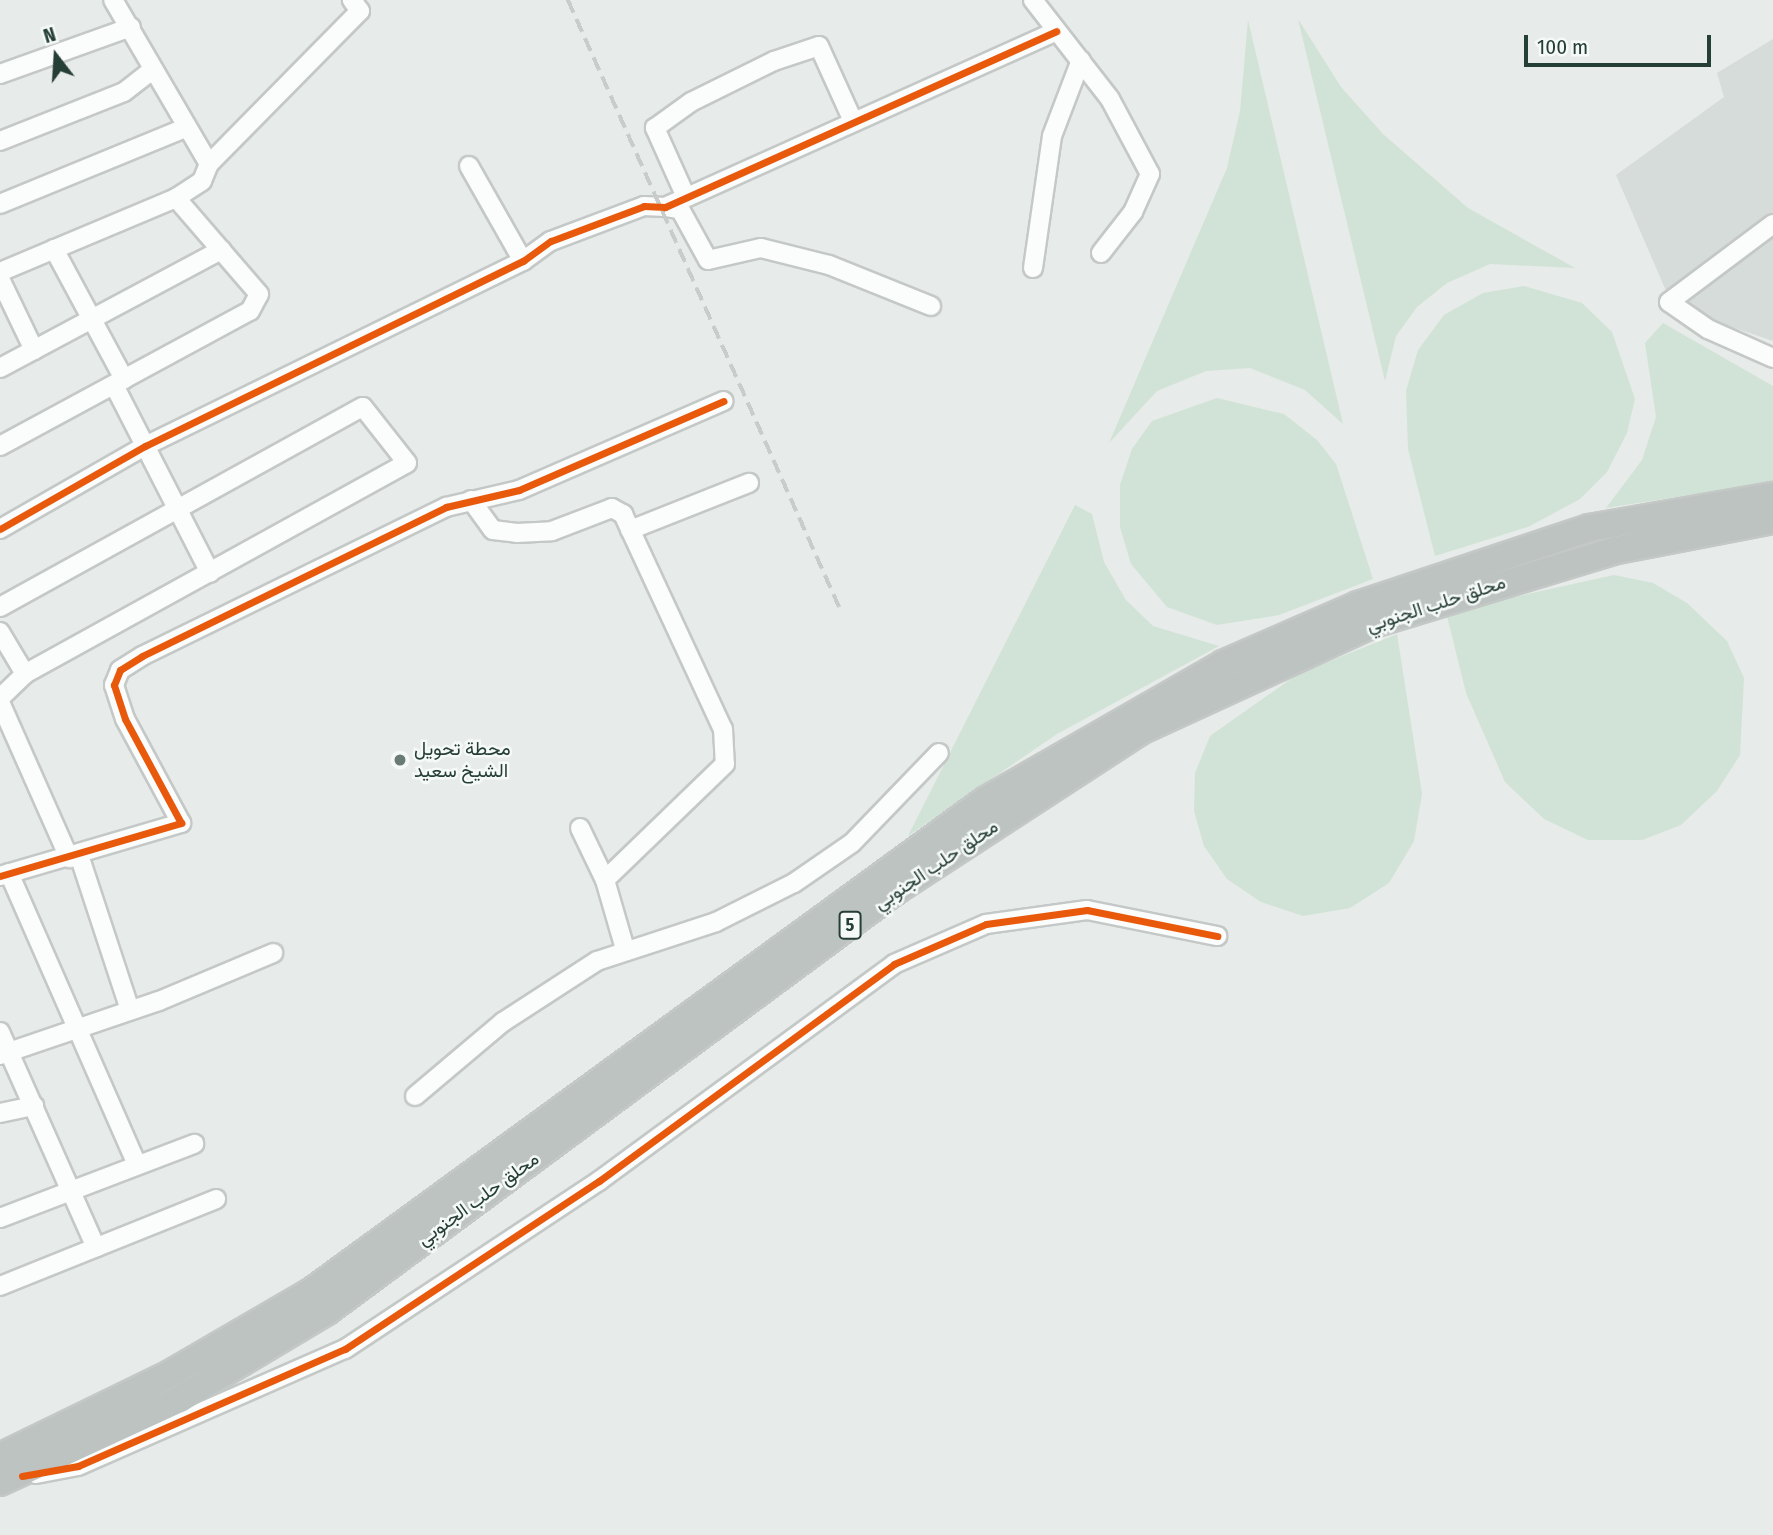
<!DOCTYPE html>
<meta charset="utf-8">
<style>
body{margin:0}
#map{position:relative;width:1773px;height:1535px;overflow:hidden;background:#e7ebe9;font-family:"Fira Sans Condensed",Vazirmatn,sans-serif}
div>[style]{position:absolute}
.built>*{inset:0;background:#d5dcd9}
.green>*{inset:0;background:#d1e3d6}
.roads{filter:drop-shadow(2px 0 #c4c8c6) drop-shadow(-2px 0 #c4c8c6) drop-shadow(0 2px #c4c8c6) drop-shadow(0 -2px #c4c8c6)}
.minor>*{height:18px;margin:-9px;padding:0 9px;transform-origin:9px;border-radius:9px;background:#fbfcfc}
.highway>*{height:26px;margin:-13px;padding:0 13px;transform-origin:13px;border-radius:13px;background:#bcc3c1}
.rail>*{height:3.5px;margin-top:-1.75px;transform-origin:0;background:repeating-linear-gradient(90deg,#c8ccca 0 14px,transparent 0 21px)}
.cycleway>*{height:7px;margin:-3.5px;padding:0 3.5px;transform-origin:3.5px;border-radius:3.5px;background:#e8590c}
.dots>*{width:19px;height:19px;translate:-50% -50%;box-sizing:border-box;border:4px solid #f5f9f7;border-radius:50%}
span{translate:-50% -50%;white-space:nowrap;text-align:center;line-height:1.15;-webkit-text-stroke:5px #f5f9f7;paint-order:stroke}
.shield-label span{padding:2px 5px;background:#f5f9f7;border:2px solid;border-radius:5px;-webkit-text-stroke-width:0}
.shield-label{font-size:18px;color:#253e36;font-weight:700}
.street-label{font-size:19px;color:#253e36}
.poi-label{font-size:19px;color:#253e36}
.left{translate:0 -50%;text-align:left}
.north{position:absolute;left:21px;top:21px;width:70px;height:70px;-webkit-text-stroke:5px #f5f9f7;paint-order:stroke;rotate:343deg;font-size:19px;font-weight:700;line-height:28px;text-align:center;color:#253e36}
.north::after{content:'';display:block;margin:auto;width:24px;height:32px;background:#253e36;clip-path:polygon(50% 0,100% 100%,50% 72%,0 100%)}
.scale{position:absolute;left:1524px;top:35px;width:187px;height:32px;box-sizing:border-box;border:4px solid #253e36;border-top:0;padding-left:9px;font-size:21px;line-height:24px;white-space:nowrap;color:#253e36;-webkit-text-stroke:5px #f5f9f7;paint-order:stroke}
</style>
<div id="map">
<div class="built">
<div style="clip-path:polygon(1773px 39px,1773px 341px,1673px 307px,1616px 175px,1724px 97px,1717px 73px)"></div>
</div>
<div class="green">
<div style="clip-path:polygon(1298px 19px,1341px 87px,1383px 134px,1468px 208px,1575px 268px,1490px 264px,1447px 283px,1417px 307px,1396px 336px,1385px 381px)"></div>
<div style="clip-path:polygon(1248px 20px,1343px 424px,1305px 390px,1250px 368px,1206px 371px,1157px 391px,1109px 443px,1227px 168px,1240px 111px)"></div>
<div style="clip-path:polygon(1524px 286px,1582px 303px,1612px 332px,1635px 399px,1627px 433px,1607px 472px,1580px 499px,1528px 527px,1435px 556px,1408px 449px,1406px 391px,1418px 350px,1444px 315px,1483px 293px)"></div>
<div style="clip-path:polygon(1663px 323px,1773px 386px,1773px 482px,1606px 508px,1642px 460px,1656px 417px,1645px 343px)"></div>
<div style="clip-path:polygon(1217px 398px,1284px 414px,1317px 440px,1336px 464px,1373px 579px,1279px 615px,1217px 625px,1167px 607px,1131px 564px,1120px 527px,1120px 485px,1132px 449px,1152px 421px)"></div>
<div style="clip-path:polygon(1075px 505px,1092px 514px,1104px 562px,1126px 600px,1153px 626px,1219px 646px,1057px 734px,908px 836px)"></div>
<div style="clip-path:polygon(1614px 575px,1653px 583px,1687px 603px,1727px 641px,1744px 678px,1740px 755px,1717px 791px,1681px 825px,1642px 840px,1588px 840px,1544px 819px,1505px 782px,1466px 693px,1446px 612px)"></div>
<div style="clip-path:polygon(1397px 634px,1422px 794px,1414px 841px,1389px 883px,1350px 908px,1303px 916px,1261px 902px,1227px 879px,1204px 846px,1194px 811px,1195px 773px,1210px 736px,1298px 674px)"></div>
</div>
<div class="roads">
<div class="minor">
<div style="left:1033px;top:0;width:125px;rotate:52.1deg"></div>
<div style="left:1110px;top:99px;width:85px;rotate:61.9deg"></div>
<div style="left:1150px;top:174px;width:42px;rotate:114.1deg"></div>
<div style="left:1133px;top:212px;width:52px;rotate:128deg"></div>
<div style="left:0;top:74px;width:139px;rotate:-19.7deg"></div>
<div style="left:0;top:141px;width:133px;rotate:-21.6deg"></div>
<div style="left:124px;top:92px;width:34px;rotate:-38deg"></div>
<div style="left:209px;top:164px;width:215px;rotate:-45.4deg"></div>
<div style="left:360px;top:11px;width:14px;rotate:-126deg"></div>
<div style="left:469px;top:166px;width:109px;rotate:60.4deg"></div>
<div style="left:686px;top:197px;width:76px;rotate:-114.2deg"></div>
<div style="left:655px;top:128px;width:44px;rotate:-35.8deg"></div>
<div style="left:691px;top:102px;width:93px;rotate:-26.3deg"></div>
<div style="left:774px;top:61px;width:47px;rotate:-18.4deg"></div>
<div style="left:819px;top:46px;width:82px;rotate:65.6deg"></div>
<div style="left:0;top:204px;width:200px;rotate:-22.3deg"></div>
<div style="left:665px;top:207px;width:15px;rotate:8deg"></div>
<div style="left:680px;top:209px;width:58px;rotate:61.2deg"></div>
<div style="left:708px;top:260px;width:54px;rotate:-12.8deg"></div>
<div style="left:761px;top:248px;width:70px;rotate:14deg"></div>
<div style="left:829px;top:265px;width:110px;rotate:21.9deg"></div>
<div style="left:1773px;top:224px;width:130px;rotate:143.1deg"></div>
<div style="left:1669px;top:302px;width:47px;rotate:34.7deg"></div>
<div style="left:1708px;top:329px;width:71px;rotate:24deg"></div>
<div style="left:54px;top:249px;width:148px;rotate:61.7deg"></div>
<div style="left:1033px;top:268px;width:133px;rotate:-81.8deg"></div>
<div style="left:1052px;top:136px;width:81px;rotate:-69.1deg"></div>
<div style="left:0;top:272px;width:191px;rotate:-22.8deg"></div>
<div style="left:176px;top:198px;width:31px;rotate:-33deg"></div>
<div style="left:202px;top:181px;width:18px;rotate:-68deg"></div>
<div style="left:209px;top:164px;width:190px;rotate:-120.3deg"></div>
<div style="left:0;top:279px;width:79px;rotate:64.4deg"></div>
<div style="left:0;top:368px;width:251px;rotate:-28.1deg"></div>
<div style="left:114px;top:385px;width:211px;rotate:62.9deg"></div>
<div style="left:0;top:446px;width:284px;rotate:-28.4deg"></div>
<div style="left:250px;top:311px;width:19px;rotate:-62deg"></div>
<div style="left:259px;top:294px;width:127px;rotate:-130.8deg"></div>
<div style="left:471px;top:500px;width:37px;rotate:54deg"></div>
<div style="left:493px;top:530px;width:24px;rotate:7deg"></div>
<div style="left:517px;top:533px;width:35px;rotate:-3deg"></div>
<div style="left:552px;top:531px;width:64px;rotate:-21deg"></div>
<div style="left:612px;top:508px;width:13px;rotate:29deg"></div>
<div style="left:623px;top:514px;width:237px;rotate:65.1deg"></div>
<div style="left:723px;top:729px;width:35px;rotate:87deg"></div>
<div style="left:725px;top:764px;width:167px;rotate:136deg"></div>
<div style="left:0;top:529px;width:167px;rotate:-29.8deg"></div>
<div style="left:145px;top:446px;width:421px;rotate:-26.1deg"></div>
<div style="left:523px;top:261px;width:34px;rotate:-36deg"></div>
<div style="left:551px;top:241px;width:99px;rotate:-20.6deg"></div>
<div style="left:644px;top:206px;width:21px;rotate:3deg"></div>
<div style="left:665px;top:207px;width:429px;rotate:-24.2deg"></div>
<div style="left:630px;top:530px;width:128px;rotate:-21.6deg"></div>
<div style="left:0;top:607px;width:414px;rotate:-28.9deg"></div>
<div style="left:363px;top:407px;width:71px;rotate:51.8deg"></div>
<div style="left:407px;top:463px;width:436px;rotate:151.1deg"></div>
<div style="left:25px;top:674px;width:35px;rotate:136deg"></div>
<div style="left:0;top:632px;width:49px;rotate:59.2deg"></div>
<div style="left:0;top:702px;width:171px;rotate:66.1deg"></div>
<div style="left:580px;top:828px;width:58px;rotate:64.3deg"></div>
<div style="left:605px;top:880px;width:72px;rotate:73.8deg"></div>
<div style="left:79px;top:855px;width:160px;rotate:71.8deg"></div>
<div style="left:9px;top:873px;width:319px;rotate:66.3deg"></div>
<div style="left:0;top:876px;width:189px;rotate:-16.3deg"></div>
<div style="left:181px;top:823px;width:118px;rotate:-118.3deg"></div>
<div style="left:125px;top:719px;width:36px;rotate:-108deg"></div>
<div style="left:114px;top:685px;width:16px;rotate:-68deg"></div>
<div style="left:120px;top:670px;width:26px;rotate:-32deg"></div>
<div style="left:142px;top:656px;width:339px;rotate:-26.1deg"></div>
<div style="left:446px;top:507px;width:75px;rotate:-13.1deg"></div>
<div style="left:519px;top:490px;width:223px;rotate:-23.5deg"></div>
<div style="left:0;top:1032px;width:236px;rotate:66deg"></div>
<div style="left:0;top:1055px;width:168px;rotate:-18.8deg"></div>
<div style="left:159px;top:1001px;width:124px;rotate:-22.8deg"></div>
<div style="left:415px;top:1096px;width:115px;rotate:-40.1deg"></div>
<div style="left:503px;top:1022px;width:112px;rotate:-33deg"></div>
<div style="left:597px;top:961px;width:125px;rotate:-18.1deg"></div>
<div style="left:716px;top:922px;width:87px;rotate:-26.6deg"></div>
<div style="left:794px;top:883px;width:70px;rotate:-34.6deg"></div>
<div style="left:852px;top:843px;width:125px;rotate:-46deg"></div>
<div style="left:0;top:1113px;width:35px;rotate:-12deg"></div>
<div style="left:0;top:1218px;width:208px;rotate:-20.9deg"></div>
<div style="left:0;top:1286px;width:233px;rotate:-21.9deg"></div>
<div style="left:36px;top:1474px;width:43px;rotate:-10.8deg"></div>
<div style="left:78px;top:1466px;width:292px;rotate:-23.7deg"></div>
<div style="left:345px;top:1349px;width:305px;rotate:-33.5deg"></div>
<div style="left:599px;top:1181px;width:366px;rotate:-36.3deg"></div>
<div style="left:894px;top:964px;width:100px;rotate:-23.5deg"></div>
<div style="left:986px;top:924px;width:102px;rotate:-7.9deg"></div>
<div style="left:1087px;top:910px;width:133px;rotate:11.3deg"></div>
</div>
<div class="highway">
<div style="left:0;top:1457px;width:189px;rotate:-26deg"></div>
<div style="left:170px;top:1374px;width:163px;rotate:-30.2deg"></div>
<div style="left:311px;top:1292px;width:835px;rotate:-36.09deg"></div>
<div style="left:986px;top:800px;width:273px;rotate:-29.8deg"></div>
<div style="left:1223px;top:664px;width:147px;rotate:-23.6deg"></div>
<div style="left:1358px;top:605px;width:243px;rotate:-18.4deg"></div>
<div style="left:1589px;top:528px;width:187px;rotate:-9.9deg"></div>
<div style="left:0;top:1482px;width:198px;rotate:-24.8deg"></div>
<div style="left:180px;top:1399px;width:171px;rotate:-30.9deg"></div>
<div style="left:327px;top:1311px;width:710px;rotate:-36.47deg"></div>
<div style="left:898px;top:889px;width:289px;rotate:-33.1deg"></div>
<div style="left:1140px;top:731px;width:256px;rotate:-24.7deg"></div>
<div style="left:1373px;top:624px;width:255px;rotate:-16.9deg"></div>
<div style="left:1617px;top:550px;width:159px;rotate:-10.9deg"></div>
</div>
</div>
<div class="rail">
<div style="left:568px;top:0;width:669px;rotate:65.92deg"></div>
</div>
<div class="cycleway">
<div style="left:0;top:529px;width:167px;rotate:-29.8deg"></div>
<div style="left:145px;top:446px;width:421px;rotate:-26.1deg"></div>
<div style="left:523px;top:261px;width:34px;rotate:-36deg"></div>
<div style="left:551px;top:241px;width:99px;rotate:-20.6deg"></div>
<div style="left:644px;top:206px;width:21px;rotate:3deg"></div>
<div style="left:665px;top:207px;width:429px;rotate:-24.2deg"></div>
<div style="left:0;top:876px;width:189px;rotate:-16.3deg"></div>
<div style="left:181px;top:823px;width:118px;rotate:-118.3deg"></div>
<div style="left:125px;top:719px;width:36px;rotate:-108deg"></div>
<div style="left:114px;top:685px;width:16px;rotate:-68deg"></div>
<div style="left:120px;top:670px;width:26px;rotate:-32deg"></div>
<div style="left:142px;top:656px;width:339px;rotate:-26.1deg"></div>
<div style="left:446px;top:507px;width:75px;rotate:-13.1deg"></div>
<div style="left:519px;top:490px;width:223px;rotate:-23.5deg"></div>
<div style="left:22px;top:1476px;width:57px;rotate:-10.1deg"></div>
<div style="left:78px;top:1466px;width:292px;rotate:-23.7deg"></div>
<div style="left:345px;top:1349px;width:305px;rotate:-33.5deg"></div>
<div style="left:599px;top:1181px;width:366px;rotate:-36.3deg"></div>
<div style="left:894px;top:964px;width:100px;rotate:-23.5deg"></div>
<div style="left:986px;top:924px;width:102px;rotate:-7.9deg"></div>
<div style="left:1087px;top:910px;width:133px;rotate:11.3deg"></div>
</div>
<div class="dots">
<div style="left:400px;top:760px;background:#697b75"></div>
</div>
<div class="shield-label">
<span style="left:850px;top:925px">5</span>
</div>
<div class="street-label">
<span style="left:1436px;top:604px;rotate:-18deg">محلق حلب الجنوبي</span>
<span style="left:936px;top:865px;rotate:-34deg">محلق حلب الجنوبي</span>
<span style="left:478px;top:1199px;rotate:-36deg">محلق حلب الجنوبي</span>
</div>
<div class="poi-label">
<span class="left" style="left:414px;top:760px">محطة تحويل<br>الشيخ سعيد</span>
</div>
<div class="north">N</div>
<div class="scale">100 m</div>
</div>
